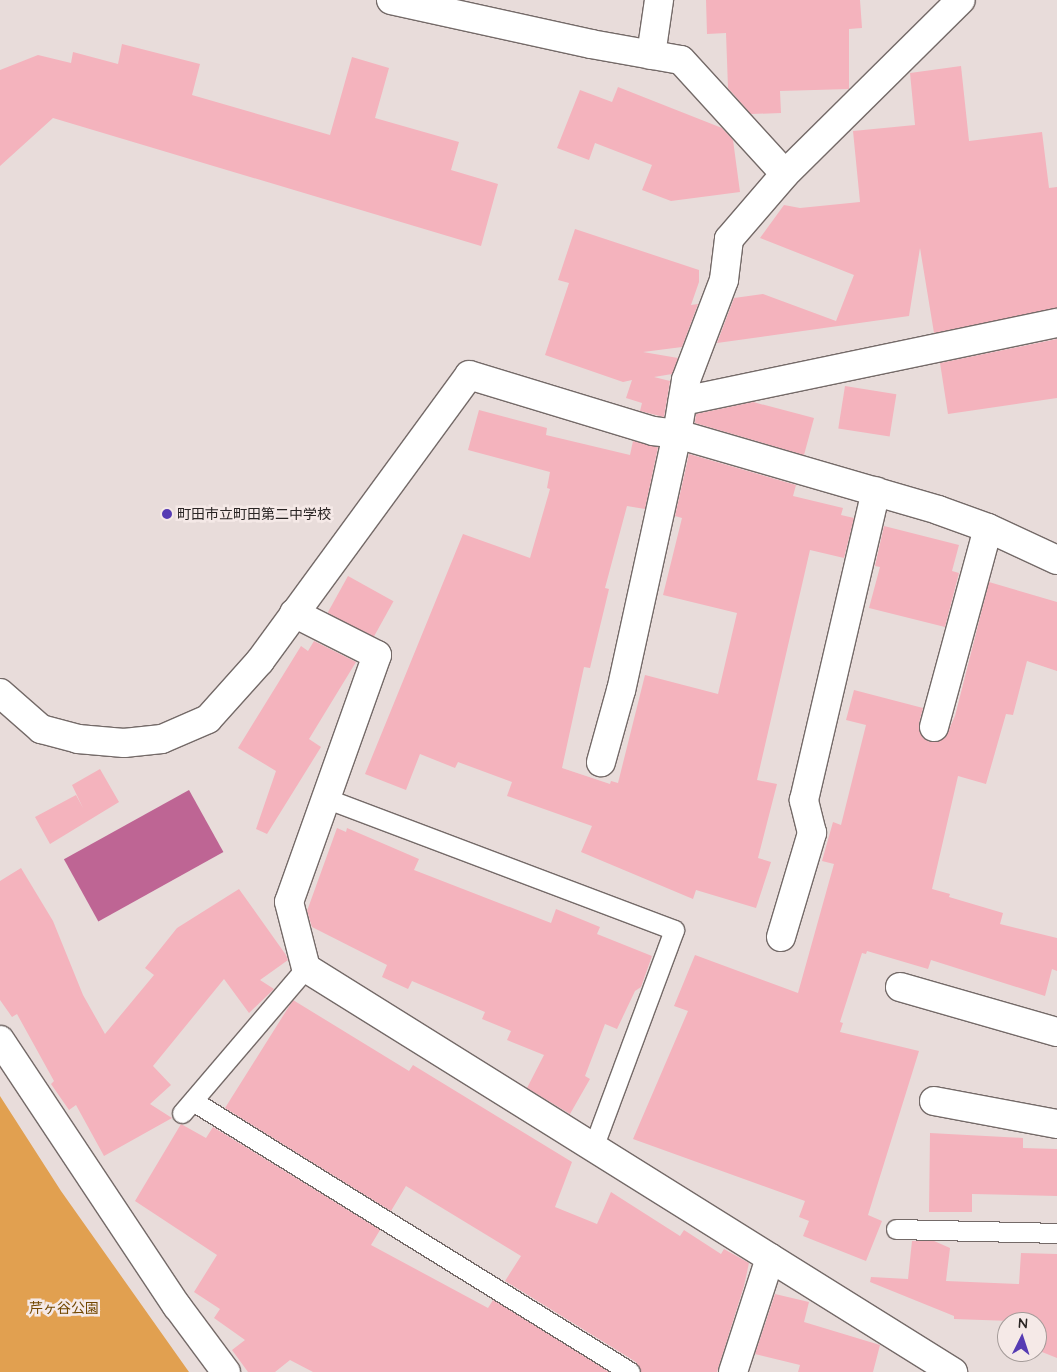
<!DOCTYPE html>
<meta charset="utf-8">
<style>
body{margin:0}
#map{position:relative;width:1057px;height:1372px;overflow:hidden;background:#e8dcda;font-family:Quicksand,"Noto Sans JP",sans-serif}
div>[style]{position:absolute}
.green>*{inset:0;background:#e1a050}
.water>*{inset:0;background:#be6594;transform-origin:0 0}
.building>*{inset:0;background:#f4b3bd;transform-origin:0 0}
.roads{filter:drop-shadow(1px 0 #746a68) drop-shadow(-1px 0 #746a68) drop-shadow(0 1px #746a68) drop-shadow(0 -1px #746a68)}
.service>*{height:19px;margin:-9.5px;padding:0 9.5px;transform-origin:9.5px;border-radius:9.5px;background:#fff}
.minor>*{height:28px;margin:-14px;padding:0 14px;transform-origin:14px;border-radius:14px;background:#fff}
.dots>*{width:14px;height:14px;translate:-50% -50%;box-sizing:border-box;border:2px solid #f5e9e7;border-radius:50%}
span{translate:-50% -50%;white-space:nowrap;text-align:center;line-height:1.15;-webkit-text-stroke:5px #f5e9e7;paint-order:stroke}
.poi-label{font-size:14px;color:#2a2524}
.left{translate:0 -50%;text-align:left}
.park-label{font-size:14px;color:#724701}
.north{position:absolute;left:997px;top:1312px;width:50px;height:50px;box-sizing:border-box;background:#f5e9e7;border:1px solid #a49b99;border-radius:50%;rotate:4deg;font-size:14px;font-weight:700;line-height:20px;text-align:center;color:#2a2524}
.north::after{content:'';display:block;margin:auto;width:18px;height:22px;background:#563bb3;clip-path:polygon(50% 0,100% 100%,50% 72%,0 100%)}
</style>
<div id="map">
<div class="green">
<div style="clip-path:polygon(0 1096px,61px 1191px,189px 1372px,0 1372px)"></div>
</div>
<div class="water">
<div style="left:189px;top:790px;width:71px;height:143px;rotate:61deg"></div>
</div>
<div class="building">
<div style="clip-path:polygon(706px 0,860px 0,862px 28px,849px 29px,849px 89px,780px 91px,781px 113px,751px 114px,728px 88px,726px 33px,707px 34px)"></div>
<div style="clip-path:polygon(122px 44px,200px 64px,192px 95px,330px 135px,352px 57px,389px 68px,375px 118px,459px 142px,451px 170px,498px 184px,481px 246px,53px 118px,0 166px,0 70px,38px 55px,71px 63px,73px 52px,118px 64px)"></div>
<div style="clip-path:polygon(961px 66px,969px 141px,1042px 132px,1049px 188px,1057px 187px,1057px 308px,934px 333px,920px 248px,909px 316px,717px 343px,734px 298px,763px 294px,836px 321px,854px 275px,760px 238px,784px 205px,800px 208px,860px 202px,853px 131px,915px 125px,910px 73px)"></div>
<div style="clip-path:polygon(618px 87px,722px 128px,733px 140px,740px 192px,671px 201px,642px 190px,652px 165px,595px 143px,589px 160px,557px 148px,580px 90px,612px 102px)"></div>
<div style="clip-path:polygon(575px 229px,699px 270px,699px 282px,691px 305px,698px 304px,682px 347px,643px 352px,678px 358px,672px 374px,654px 377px,670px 381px,664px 417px,640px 411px,642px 403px,626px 398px,632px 380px,623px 382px,545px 355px,569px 283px,558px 280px)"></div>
<div style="clip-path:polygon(1057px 339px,1057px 398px,948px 414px,940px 363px)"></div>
<div style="left:845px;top:386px;width:52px;height:43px;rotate:9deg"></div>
<div style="clip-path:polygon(753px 402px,814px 418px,804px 455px,695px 423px,696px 414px)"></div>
<div style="clip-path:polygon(479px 410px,547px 428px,546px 435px,630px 455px,633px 441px,658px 447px,645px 509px,627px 506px,605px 588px,609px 589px,590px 668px,584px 667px,562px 768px,610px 784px,611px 781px,618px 783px,645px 675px,718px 694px,737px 613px,663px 595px,682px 518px,675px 516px,689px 454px,796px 485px,793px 496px,843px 508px,841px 515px,854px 518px,844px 558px,810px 550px,757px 780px,777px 784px,758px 858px,771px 862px,756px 908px,696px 890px,693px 899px,581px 852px,592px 826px,507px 796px,512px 782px,458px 762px,455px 768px,420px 754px,406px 790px,365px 774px,463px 534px,530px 558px,550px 489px,547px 488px,550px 472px,468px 450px)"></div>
<div style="clip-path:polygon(884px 526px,959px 545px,952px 571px,959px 573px,945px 627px,869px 608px,880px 567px,875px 566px)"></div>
<div style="left:348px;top:576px;width:52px;height:42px;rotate:29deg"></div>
<div style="clip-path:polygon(989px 582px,1057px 602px,1057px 671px,1027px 661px,1013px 715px,1006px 714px,986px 784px,958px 776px,932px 889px,950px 894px,949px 897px,1003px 913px,1000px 924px,1057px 938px,1057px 971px,1052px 969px,1045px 996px,931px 960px,928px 969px,867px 951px,866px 954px,862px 953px,840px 1022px,843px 1023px,840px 1032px,919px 1051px,868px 1215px,882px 1221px,866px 1261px,803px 1236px,809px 1221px,799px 1217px,805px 1201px,633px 1139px,688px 1011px,674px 1006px,695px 955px,798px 993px,834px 864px,822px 861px,833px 822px,841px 825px,866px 725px,846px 720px,854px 690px,923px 708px,919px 723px,923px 738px,930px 742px,945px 738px,955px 716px)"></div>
<div style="clip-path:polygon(314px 641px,356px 662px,309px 739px,321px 747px,267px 834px,256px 829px,276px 771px,238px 748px,301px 646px,308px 651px)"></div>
<div style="clip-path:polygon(100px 769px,119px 802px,50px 844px,35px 817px,76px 795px,83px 808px,72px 785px)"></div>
<div style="clip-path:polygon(337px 828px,346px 832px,347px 828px,419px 859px,414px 870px,551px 923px,556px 909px,600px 927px,597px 934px,652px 956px,641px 987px,635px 991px,617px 1029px,605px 1024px,585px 1076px,590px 1079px,570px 1114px,527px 1088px,544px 1055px,507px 1040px,511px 1031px,482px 1019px,485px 1012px,412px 981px,408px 989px,382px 977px,387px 965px,312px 927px,307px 911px)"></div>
<div style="clip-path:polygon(21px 868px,53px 921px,83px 995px,105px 1034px,154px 975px,145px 968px,177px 928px,239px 889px,286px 955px,288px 960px,260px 980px,274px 989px,249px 1013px,224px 979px,153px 1066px,171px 1085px,150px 1104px,172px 1118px,104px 1156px,76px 1105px,69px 1110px,51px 1084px,54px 1081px,17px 1014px,12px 1017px,0 1000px,0 881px)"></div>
<div style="clip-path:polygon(293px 1000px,409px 1071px,413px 1065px,572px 1162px,555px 1207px,597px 1224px,611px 1192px,680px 1236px,684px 1230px,721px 1254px,724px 1249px,749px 1263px,744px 1286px,717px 1372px,641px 1372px,636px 1362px,505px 1281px,521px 1256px,406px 1186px,391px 1211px,225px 1108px)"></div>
<div style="clip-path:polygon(181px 1124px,206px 1138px,213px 1127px,380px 1230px,371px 1245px,488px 1308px,493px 1300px,609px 1372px,313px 1372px,290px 1360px,275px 1372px,248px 1372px,232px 1350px,245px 1340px,214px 1318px,220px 1309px,194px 1292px,217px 1255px,135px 1201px)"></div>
<div style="clip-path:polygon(930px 1133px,1023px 1138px,1023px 1148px,1057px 1149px,1057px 1196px,972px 1194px,972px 1212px,929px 1212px)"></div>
<div style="clip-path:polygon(912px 1241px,934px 1241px,950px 1248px,946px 1281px,1019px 1284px,1021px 1253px,1057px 1254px,1057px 1358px,1037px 1350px,1037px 1322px,954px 1319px,954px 1316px,870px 1282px,871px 1277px,908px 1279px)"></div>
<div style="clip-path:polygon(775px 1294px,809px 1302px,804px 1322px,880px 1345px,873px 1372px,798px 1372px,800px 1365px,755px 1354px)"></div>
</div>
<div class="roads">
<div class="service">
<div style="left:325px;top:798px;width:373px;rotate:20.7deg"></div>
<div style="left:674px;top:930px;width:233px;rotate:110.4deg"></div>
<div style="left:193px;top:1101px;width:514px;rotate:31.8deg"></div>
<div style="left:182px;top:1113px;width:191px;rotate:-49.5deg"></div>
<div style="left:896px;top:1229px;width:161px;rotate:1.4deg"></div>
</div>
<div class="minor">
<div style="left:391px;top:0;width:205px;rotate:12.4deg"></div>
<div style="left:591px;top:44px;width:91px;rotate:10.1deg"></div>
<div style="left:681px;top:60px;width:154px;rotate:47.6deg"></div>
<div style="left:785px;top:174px;width:86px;rotate:130.7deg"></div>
<div style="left:729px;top:239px;width:41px;rotate:97deg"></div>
<div style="left:724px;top:280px;width:107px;rotate:110.8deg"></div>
<div style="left:686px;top:380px;width:55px;rotate:99.5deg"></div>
<div style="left:677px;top:434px;width:262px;rotate:102.3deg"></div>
<div style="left:621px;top:690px;width:75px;rotate:105.5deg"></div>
<div style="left:651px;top:55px;width:56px;rotate:-81.7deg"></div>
<div style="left:785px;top:174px;width:247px;rotate:-44.7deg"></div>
<div style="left:683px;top:401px;width:382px;rotate:-11.8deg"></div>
<div style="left:294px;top:613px;width:93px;rotate:26.8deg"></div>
<div style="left:377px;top:655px;width:262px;rotate:109.6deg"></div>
<div style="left:289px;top:902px;width:68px;rotate:75.6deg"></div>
<div style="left:306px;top:968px;width:763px;rotate:31.98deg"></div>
<div style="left:0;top:693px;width:55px;rotate:41.3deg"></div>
<div style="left:41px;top:729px;width:38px;rotate:15deg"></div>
<div style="left:78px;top:739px;width:46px;rotate:5deg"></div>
<div style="left:124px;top:743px;width:38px;rotate:-6deg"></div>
<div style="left:162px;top:739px;width:50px;rotate:-23.5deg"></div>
<div style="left:208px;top:719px;width:78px;rotate:-48.1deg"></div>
<div style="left:260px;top:661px;width:354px;rotate:-53.8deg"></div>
<div style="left:469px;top:375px;width:192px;rotate:16.9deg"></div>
<div style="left:653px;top:431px;width:24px;rotate:7deg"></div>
<div style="left:677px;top:434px;width:272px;rotate:16.2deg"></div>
<div style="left:938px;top:510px;width:53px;rotate:19.8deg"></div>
<div style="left:988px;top:528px;width:76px;rotate:24.9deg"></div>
<div style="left:934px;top:727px;width:206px;rotate:-74.8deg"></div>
<div style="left:781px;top:937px;width:109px;rotate:-73.4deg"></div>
<div style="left:812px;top:833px;width:34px;rotate:-104deg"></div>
<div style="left:804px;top:800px;width:317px;rotate:-76.9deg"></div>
<div style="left:900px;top:987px;width:163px;rotate:16deg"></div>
<div style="left:0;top:1040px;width:320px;rotate:56.4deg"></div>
<div style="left:177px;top:1306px;width:82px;rotate:53.4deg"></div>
<div style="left:934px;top:1101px;width:125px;rotate:10.6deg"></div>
<div style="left:733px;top:1372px;width:120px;rotate:-72deg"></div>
</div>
</div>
<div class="dots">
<div style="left:167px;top:514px;background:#563bb3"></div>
</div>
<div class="poi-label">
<span class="left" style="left:177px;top:514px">町田市立町田第二中学校</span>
</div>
<div class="park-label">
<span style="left:64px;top:1308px">芹ヶ谷公園</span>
</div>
<div class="north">N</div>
</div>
